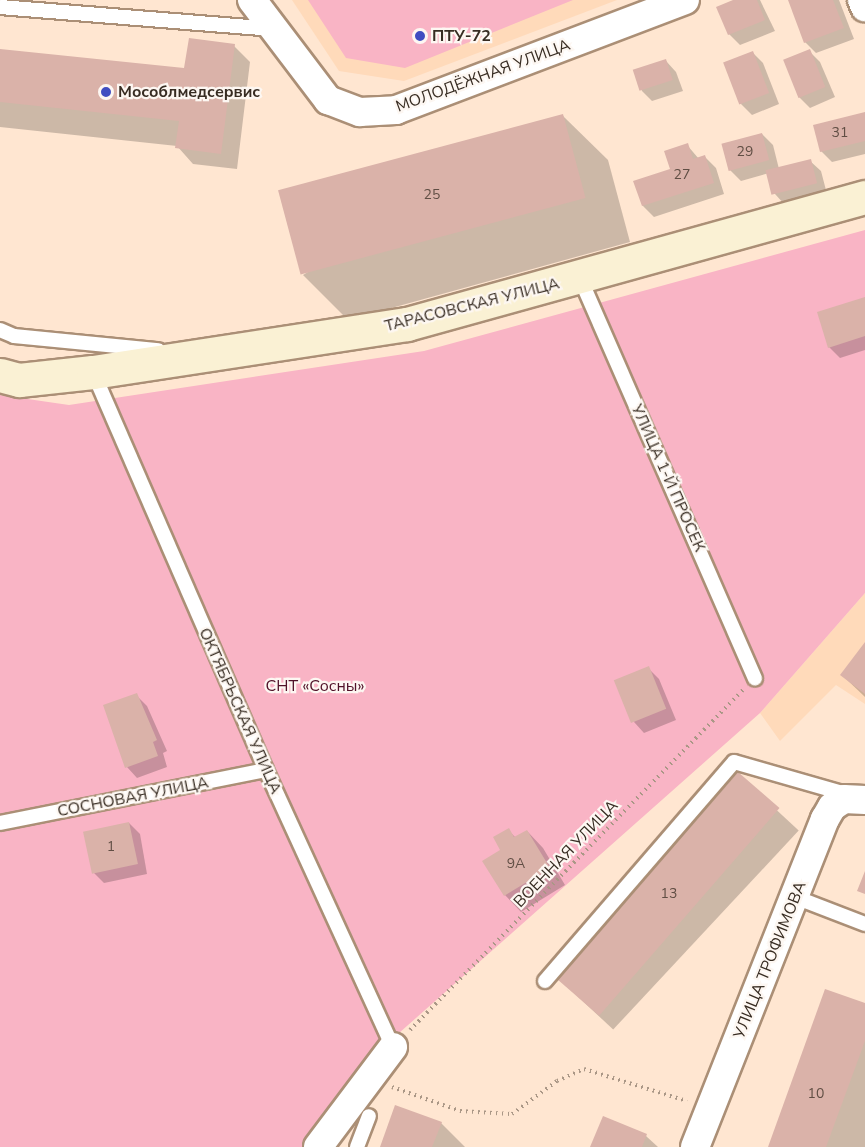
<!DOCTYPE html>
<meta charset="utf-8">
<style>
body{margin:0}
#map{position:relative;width:865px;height:1147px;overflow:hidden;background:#ffe6d1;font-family:"Nunito Sans",sans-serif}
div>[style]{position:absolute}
.built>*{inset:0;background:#ffdaba}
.green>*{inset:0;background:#f9b4c5}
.shadow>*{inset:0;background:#0003;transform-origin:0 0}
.building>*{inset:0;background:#dab2a9;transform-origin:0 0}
.path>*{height:4px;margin-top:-2px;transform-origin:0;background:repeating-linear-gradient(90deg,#aa9786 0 1.5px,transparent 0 6px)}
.roads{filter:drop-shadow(2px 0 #ab8f76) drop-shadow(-2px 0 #ab8f76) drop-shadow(0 2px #ab8f76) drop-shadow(0 -2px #ab8f76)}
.lane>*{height:14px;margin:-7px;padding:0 7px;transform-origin:7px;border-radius:7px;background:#fff}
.street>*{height:28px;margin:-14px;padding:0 14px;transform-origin:14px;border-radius:14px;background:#fff}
.secondary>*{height:33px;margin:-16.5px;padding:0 16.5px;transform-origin:16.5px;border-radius:16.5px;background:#faf1d4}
.dots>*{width:16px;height:16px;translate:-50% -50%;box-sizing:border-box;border:3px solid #fdf7f2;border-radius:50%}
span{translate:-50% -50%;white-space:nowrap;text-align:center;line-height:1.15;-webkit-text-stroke:4.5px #fdf7f2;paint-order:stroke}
.number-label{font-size:14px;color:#604e44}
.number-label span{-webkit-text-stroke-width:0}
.poi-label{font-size:16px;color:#372c22;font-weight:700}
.left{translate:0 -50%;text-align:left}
.street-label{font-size:16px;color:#372c22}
.park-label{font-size:16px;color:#511229}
</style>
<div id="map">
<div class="built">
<div style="clip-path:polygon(292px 0,617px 0,404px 81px,339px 71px)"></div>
<div style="clip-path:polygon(865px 593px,865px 704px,836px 685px,780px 741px,760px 713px)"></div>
</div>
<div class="green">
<div style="clip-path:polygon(308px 0,573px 0,405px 68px,346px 58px)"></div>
<div style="clip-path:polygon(865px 230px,865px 593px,760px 713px,372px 1057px,306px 1147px,0 1147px,0 395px,69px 405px,424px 351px)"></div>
</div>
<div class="shadow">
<div style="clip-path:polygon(737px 0,760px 0,775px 31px,740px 45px,729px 34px)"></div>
<div style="clip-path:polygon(789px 0,839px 0,854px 39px,816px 53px,805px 42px)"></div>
<div style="clip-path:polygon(234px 46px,250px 62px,237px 169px,193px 164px,177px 146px,0 127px,0 50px,186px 72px)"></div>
<div style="clip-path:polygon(809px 51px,820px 62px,835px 97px,810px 108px,799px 97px)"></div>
<div style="clip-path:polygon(752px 52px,763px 63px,779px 104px,752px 115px,741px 104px)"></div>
<div style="clip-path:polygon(666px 61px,676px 72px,683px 91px,652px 101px,642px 91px,635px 72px)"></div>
<div style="clip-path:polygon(865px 113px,865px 154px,832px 162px,821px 151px)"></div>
<div style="clip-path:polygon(563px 116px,608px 160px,630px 242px,348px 320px,303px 275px)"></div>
<div style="clip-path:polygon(762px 134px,773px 145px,779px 169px,810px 161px,821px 171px,827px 194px,785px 205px,775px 194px,769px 173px,741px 181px,730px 170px)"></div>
<div style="clip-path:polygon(687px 145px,699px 159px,705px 157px,716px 168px,724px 194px,654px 217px,643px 206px,635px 182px,672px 170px)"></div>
<div style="clip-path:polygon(865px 299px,865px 350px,840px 358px,829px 347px)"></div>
<div style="clip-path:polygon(865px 644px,865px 697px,842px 675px)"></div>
<div style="clip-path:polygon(648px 668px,659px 679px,676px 720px,644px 733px,634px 722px)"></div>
<div style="clip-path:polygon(136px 695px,147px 706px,167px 751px,163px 753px,167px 767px,137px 778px,127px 767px)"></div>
<div style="left:738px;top:774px;width:83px;height:272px;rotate:43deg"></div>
<div style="clip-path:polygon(129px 823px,140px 834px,147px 874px,104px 883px,93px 872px)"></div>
<div style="clip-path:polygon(508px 830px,516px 838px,527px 831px,543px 848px,565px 885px,521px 912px,505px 895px,502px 850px)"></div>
<div style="clip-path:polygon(865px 1005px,865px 1147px,769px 1147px)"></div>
<div style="clip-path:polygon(441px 1123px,465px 1147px,382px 1147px)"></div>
<div style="clip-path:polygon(646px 1136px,658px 1147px,592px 1147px)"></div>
</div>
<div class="building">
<div style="clip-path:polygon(733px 0,757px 0,765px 20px,728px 35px,716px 7px)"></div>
<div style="clip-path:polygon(788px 0,833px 0,844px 28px,804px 43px)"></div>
<div style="clip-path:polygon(189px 38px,235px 44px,221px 154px,175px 148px,179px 121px,0 102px,0 49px,184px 68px)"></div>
<div style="left:810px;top:49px;width:41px;height:29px;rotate:68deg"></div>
<div style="left:753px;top:51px;width:45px;height:32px;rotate:69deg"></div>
<div style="left:666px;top:59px;width:22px;height:35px;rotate:72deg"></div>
<div style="clip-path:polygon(865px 112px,865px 141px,820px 152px,813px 125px)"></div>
<div style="left:563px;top:114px;width:87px;height:295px;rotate:75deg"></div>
<div style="left:762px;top:133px;width:28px;height:42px;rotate:75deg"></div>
<div style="clip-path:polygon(688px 143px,693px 159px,705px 155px,714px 183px,642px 206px,633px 181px,670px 169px,664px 151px)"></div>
<div style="left:811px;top:159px;width:25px;height:47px;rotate:76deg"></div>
<div style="clip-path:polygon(865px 297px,865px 336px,828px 348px,817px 312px)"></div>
<div style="clip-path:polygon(865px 642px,865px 694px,840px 675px)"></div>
<div style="left:649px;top:666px;width:46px;height:38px;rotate:68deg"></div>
<div style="clip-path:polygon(137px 693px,157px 740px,153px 742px,158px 756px,125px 768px,103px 705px)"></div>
<div style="left:738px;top:772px;width:55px;height:275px;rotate:41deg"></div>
<div style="left:129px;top:822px;width:43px;height:47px;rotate:78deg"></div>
<div style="clip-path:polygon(509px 828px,514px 837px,527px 830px,550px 868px,504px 896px,482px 861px,500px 850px,493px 837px)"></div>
<div style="clip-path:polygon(865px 871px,865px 894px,857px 891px)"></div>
<div style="clip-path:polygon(825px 989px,865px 1003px,865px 1041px,826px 1147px,768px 1147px)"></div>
<div style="clip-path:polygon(395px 1105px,442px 1122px,432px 1147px,380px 1147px)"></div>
<div style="clip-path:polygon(603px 1116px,647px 1134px,642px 1147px,590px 1147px)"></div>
</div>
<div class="path">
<div style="left:410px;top:1030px;width:476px;rotate:-45.6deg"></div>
<div style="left:392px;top:1087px;width:72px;rotate:19.4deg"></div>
<div style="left:460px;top:1111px;width:52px;rotate:3.3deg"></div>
<div style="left:512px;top:1114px;width:56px;rotate:-36.3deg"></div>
<div style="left:557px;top:1081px;width:30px;rotate:-24deg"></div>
<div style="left:584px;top:1069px;width:108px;rotate:17.3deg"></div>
</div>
<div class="roads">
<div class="lane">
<div style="left:0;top:7px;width:273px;rotate:4.6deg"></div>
<div style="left:580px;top:278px;width:437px;rotate:66.4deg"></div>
<div style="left:0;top:330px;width:15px;rotate:23deg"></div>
<div style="left:14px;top:336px;width:145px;rotate:5.6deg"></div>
<div style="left:93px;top:372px;width:434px;rotate:66.5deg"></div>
<div style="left:266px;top:770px;width:305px;rotate:65.4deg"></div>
<div style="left:0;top:823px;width:271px;rotate:-11.3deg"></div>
<div style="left:795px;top:897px;width:75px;rotate:21.1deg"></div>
<div style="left:545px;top:981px;width:289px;rotate:-49.2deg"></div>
<div style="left:734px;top:762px;width:120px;rotate:16deg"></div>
<div style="left:357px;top:1147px;width:33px;rotate:-69deg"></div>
</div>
<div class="street">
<div style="left:252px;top:0;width:126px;rotate:52.8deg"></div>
<div style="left:328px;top:100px;width:34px;rotate:21deg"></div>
<div style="left:360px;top:112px;width:36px;rotate:-3deg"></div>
<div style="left:396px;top:110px;width:309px;rotate:-20.8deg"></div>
<div style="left:862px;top:0;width:8px;rotate:67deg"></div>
<div style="left:318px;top:1147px;width:125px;rotate:-53.1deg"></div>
<div style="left:695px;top:1147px;width:353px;rotate:-68.4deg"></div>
<div style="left:825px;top:819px;width:14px;rotate:-60deg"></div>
<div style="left:832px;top:807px;width:14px;rotate:-34deg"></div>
<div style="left:844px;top:799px;width:21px;rotate:3deg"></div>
</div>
<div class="secondary">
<div style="left:0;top:375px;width:20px;rotate:15deg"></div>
<div style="left:19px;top:380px;width:74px;rotate:-6.2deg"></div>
<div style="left:93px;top:372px;width:318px;rotate:-8.7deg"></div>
<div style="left:407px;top:324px;width:475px;rotate:-15.5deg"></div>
</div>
</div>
<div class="dots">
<div style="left:420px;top:36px;background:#404dc1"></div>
<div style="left:106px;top:92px;background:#404dc1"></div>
</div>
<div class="number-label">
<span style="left:840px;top:133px">31</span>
<span style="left:745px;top:152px">29</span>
<span style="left:682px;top:175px">27</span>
<span style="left:432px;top:195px">25</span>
<span style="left:111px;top:847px">1</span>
<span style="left:516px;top:864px">9А</span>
<span style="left:669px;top:894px">13</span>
<span style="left:816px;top:1094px">10</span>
</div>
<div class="poi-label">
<span class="left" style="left:432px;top:36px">ПТУ-72</span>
<span class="left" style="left:118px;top:92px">Мособлмедсервис</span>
</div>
<div class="street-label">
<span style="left:483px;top:76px;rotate:-20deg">МОЛОДЁЖНАЯ УЛИЦА</span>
<span style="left:472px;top:305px;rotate:-14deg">ТАРАСОВСКАЯ УЛИЦА</span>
<span style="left:668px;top:478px;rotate:66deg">УЛИЦА 1-Й ПРОСЕК</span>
<span style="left:240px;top:711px;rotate:66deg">ОКТЯБРЬСКАЯ УЛИЦА</span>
<span style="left:133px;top:797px;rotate:-11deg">СОСНОВАЯ УЛИЦА</span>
<span style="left:566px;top:854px;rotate:-46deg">ВОЕННАЯ УЛИЦА</span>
<span style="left:770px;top:960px;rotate:-68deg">УЛИЦА ТРОФИМОВА</span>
</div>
<div class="park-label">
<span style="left:315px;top:686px">СНТ «Сосны»</span>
</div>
</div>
